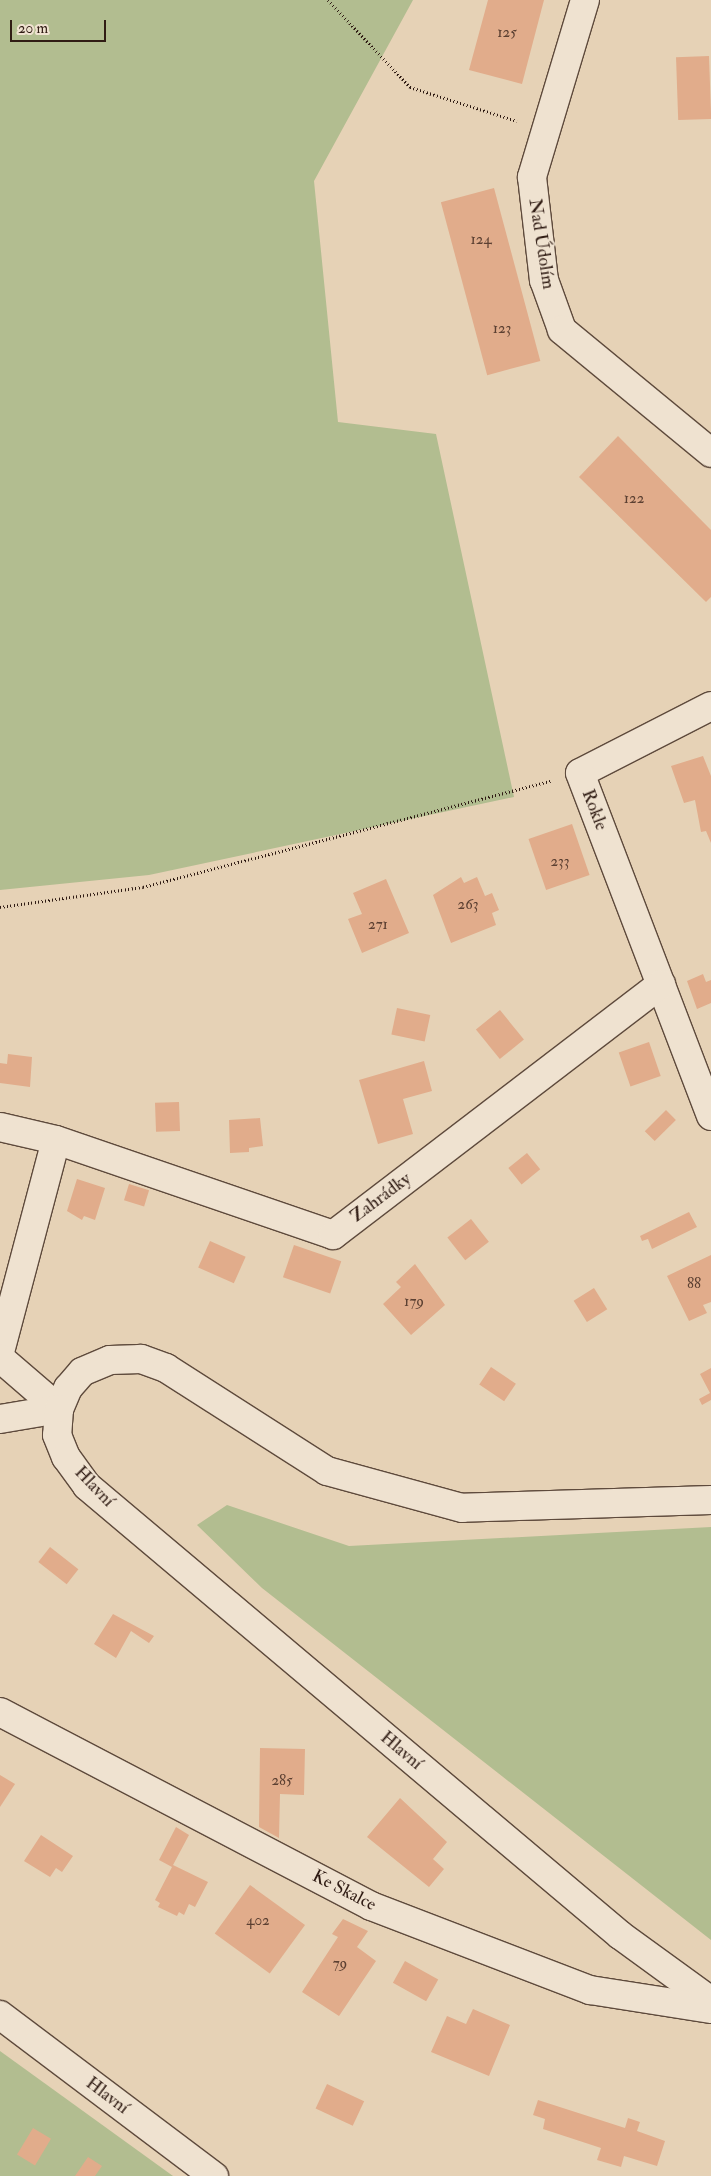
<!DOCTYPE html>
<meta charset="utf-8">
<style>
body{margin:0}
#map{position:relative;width:711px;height:2176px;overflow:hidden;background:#e6d2b6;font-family:"IM FELL Double Pica",serif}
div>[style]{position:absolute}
.green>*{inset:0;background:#b2bd90}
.building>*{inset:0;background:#e1ac8b;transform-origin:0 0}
.path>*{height:3px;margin-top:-1.5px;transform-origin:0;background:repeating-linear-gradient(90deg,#301c14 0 1px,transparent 0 3.5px)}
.roads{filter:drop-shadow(1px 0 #5e4a3c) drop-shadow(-1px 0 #5e4a3c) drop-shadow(0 1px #5e4a3c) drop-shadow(0 -1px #5e4a3c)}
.minor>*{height:28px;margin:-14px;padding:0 14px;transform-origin:14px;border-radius:14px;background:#efe2d0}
span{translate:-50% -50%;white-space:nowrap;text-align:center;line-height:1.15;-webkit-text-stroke:4px #efe2d0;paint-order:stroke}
.number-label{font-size:15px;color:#5c4032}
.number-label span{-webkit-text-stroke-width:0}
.street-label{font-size:18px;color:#301c14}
.scale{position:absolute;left:10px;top:20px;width:96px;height:22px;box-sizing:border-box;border:2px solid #301c14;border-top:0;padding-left:6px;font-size:15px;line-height:18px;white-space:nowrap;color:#301c14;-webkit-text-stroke:4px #efe2d0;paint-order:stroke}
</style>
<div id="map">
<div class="green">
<div style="clip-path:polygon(0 0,413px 0,314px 181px,338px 422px,436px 434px,514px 797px,149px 875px,0 890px)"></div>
<div style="clip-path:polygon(227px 1505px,349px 1546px,711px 1527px,711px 1940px,262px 1588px,197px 1525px)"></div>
<div style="clip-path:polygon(0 2051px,173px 2176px,0 2176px)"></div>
</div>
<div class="building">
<div style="clip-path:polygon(488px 0,544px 0,522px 84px,469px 70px)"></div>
<div style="left:709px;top:56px;width:63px;height:33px;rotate:88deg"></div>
<div style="left:494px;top:188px;width:179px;height:55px;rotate:75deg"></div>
<div style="clip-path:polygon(618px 436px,711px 530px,711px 597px,706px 602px,579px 477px)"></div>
<div style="clip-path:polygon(703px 756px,711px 776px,711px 843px,706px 831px,701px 832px,695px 800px,684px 803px,671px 766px)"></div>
<div style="left:572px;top:824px;width:54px;height:46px;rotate:71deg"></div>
<div style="clip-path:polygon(461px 877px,464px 883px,477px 877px,485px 896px,492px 893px,499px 910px,492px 913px,496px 925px,451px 943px,433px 895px)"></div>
<div style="clip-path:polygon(386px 879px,409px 933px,362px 953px,348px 919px,362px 914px,353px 893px)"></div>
<div style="clip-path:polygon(703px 974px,706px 982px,711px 980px,711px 1003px,697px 1009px,687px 981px)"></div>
<div style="left:397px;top:1008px;width:34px;height:27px;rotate:12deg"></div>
<div style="left:500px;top:1010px;width:38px;height:31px;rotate:51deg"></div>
<div style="left:649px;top:1042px;width:36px;height:32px;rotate:71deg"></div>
<div style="clip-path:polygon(8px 1054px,32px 1057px,30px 1087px,0 1083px,0 1063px,7px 1064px)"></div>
<div style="clip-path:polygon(424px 1061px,432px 1091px,403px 1099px,413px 1134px,378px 1144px,359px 1080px)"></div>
<div style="left:179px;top:1102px;width:29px;height:24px;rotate:88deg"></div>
<div style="left:666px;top:1110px;width:14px;height:30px;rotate:45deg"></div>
<div style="clip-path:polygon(260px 1118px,263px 1146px,249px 1148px,249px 1152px,230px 1153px,229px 1120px)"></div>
<div style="left:527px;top:1153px;width:21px;height:24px;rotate:51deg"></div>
<div style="clip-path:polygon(77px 1179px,105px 1188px,95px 1220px,84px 1216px,82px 1220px,67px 1211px)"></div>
<div style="left:129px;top:1184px;width:21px;height:17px;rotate:17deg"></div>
<div style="clip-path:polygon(689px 1212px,697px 1227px,652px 1249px,648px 1239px,642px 1241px,640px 1236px)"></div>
<div style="left:471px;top:1219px;width:29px;height:30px;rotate:52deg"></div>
<div style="left:210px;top:1241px;width:39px;height:29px;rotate:24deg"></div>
<div style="left:294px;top:1245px;width:50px;height:34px;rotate:19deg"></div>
<div style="clip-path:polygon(711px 1255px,711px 1302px,703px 1305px,707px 1313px,689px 1321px,667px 1276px)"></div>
<div style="clip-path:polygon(415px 1264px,445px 1305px,411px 1335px,383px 1304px,401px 1287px,396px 1282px)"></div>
<div style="left:594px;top:1288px;width:25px;height:24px;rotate:58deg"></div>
<div style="left:491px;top:1367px;width:30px;height:21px;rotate:34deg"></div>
<div style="clip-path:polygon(711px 1368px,711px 1400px,702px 1405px,699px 1399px,710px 1393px,700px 1374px)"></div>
<div style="left:50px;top:1547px;width:36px;height:19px;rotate:38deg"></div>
<div style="clip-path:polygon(113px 1614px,154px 1636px,149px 1643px,131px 1631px,116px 1658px,94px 1644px)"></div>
<div style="clip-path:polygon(260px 1748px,305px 1749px,304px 1795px,280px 1794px,279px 1838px,259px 1827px)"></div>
<div style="clip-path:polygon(0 1775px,15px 1784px,0 1807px)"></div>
<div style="clip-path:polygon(400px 1798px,447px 1842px,433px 1859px,444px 1869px,429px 1887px,367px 1837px)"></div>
<div style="clip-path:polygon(176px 1827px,189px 1835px,173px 1865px,208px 1882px,195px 1907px,189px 1904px,184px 1915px,179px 1912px,177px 1916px,158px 1907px,160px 1903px,155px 1900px,172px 1867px,159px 1860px)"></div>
<div style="clip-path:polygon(41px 1835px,73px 1856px,62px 1872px,56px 1868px,50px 1877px,24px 1861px)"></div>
<div style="left:250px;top:1885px;width:68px;height:60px;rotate:36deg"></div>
<div style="clip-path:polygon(343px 1919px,368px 1931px,357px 1947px,376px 1961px,339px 2016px,302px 1992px,338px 1937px,332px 1934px)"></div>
<div style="left:405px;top:1961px;width:38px;height:25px;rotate:29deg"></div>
<div style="clip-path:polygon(473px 2009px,510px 2025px,489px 2076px,431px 2052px,447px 2016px,466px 2024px)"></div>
<div style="left:327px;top:2084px;width:41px;height:27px;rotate:25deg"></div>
<div style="clip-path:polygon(538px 2100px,625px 2128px,628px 2118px,640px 2122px,637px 2131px,665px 2141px,657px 2166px,624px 2156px,621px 2167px,597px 2160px,601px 2148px,543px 2129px,545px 2119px,533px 2115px)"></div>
<div style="left:33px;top:2128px;width:21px;height:31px;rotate:31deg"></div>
<div style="clip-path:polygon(88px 2157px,102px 2166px,95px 2176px,75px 2176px)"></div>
</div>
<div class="path">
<div style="left:328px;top:0;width:120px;rotate:46.7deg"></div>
<div style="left:410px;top:87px;width:112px;rotate:17.6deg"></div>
<div style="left:0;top:907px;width:144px;rotate:-8deg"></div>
<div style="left:143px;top:887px;width:422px;rotate:-14.6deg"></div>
</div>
<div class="roads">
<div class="minor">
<div style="left:585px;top:0;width:185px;rotate:106.7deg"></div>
<div style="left:532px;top:177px;width:104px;rotate:83.4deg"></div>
<div style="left:544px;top:280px;width:53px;rotate:70.2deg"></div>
<div style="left:562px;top:330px;width:193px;rotate:39.5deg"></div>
<div style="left:711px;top:706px;width:147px;rotate:152.9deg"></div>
<div style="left:580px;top:773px;width:367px;rotate:69.1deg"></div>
<div style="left:0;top:1127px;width:57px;rotate:13.1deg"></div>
<div style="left:56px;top:1140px;width:293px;rotate:18.9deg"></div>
<div style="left:333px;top:1235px;width:413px;rotate:-37.4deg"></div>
<div style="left:0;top:1352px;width:219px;rotate:-75.2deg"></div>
<div style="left:0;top:1358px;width:78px;rotate:40.8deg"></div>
<div style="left:0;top:1419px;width:60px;rotate:-9.6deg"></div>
<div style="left:711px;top:1500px;width:249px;rotate:178.2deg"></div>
<div style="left:462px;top:1508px;width:140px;rotate:-164.7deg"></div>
<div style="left:327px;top:1471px;width:191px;rotate:-147.4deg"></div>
<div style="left:166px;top:1368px;width:27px;rotate:-160deg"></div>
<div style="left:141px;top:1359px;width:31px;rotate:178deg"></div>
<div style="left:110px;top:1360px;width:30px;rotate:157deg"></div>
<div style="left:82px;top:1372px;width:21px;rotate:131deg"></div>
<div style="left:68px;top:1388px;width:23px;rotate:113deg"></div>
<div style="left:59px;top:1409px;width:26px;rotate:94deg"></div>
<div style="left:57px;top:1435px;width:24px;rotate:68deg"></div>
<div style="left:66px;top:1457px;width:36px;rotate:54deg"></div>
<div style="left:87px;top:1486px;width:697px;rotate:40.11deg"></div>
<div style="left:620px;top:1935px;width:112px;rotate:36deg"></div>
<div style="left:0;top:1712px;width:419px;rotate:27.6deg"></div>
<div style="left:371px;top:1906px;width:235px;rotate:21deg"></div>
<div style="left:590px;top:1990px;width:122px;rotate:8.9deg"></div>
<div style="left:0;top:2015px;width:268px;rotate:37deg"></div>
</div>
</div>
<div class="number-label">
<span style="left:507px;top:33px">125</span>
<span style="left:481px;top:240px">124</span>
<span style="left:502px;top:329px">123</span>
<span style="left:634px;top:499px">122</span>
<span style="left:560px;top:862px">233</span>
<span style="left:468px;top:905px">263</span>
<span style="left:378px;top:925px">271</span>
<span style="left:694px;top:1284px">88</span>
<span style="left:414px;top:1302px">179</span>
<span style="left:282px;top:1781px">285</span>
<span style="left:258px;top:1921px">402</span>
<span style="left:340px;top:1964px">79</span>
</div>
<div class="street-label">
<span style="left:541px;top:244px;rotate:81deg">Nad Údolím</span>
<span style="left:594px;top:810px;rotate:69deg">Rokle</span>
<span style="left:381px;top:1198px;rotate:-37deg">Zahrádky</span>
<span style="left:94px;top:1487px;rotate:46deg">Hlavní</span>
<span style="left:401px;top:1751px;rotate:40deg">Hlavní</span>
<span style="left:344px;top:1891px;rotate:27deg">Ke Skalce</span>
<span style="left:107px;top:2096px;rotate:37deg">Hlavní</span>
</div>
<div class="scale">20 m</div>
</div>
